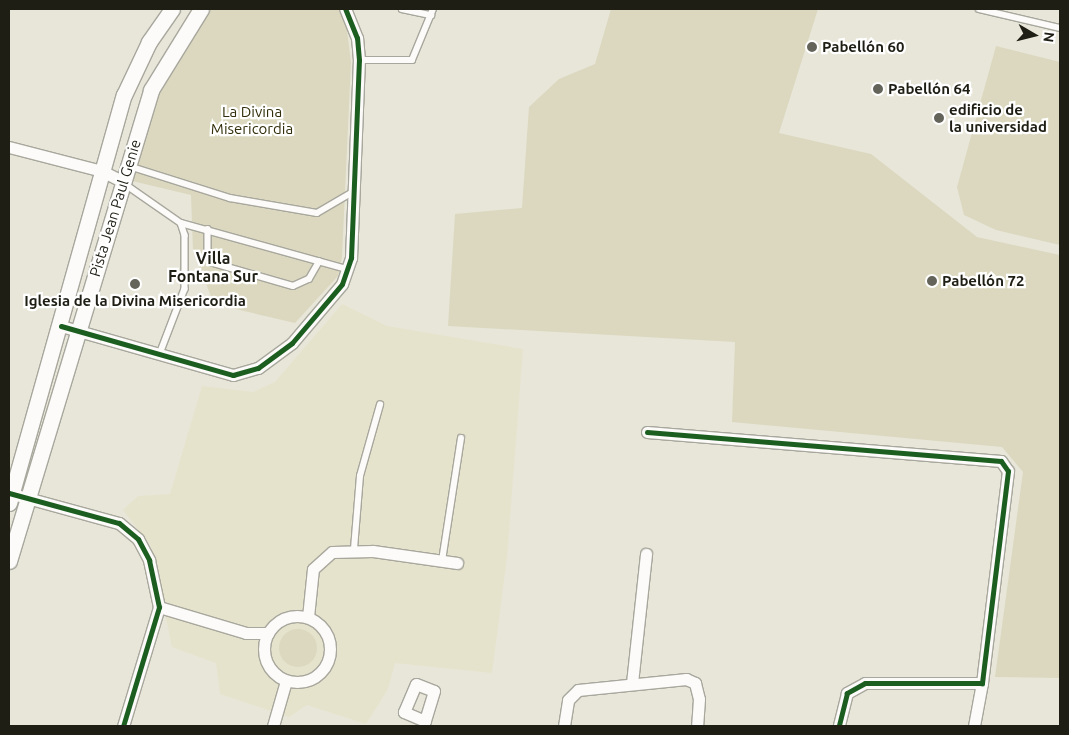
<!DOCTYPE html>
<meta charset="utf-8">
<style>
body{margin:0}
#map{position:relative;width:1069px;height:735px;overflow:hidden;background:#e8e6d9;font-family:Ubuntu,sans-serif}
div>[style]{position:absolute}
.built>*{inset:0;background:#e6e3cc}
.green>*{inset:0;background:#dbd8bf}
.round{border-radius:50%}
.roads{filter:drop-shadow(1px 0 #a8a79d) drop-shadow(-1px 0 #a8a79d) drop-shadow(0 1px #a8a79d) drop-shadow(0 -1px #a8a79d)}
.lane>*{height:5.5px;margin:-2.75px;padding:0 2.75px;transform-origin:2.75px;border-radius:2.75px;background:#fcfbf9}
.street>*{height:11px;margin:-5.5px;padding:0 5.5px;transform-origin:5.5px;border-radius:5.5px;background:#fcfbf9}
.street>.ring{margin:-5.5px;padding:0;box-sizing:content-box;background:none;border:11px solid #fcfbf9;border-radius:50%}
.secondary>*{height:15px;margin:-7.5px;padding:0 7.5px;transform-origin:7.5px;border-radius:7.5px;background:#fcfbf9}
.cycleway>*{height:5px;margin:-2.5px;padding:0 2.5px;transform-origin:2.5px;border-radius:2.5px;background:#1b5e20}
.dots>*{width:14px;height:14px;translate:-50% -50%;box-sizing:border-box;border:2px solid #fff;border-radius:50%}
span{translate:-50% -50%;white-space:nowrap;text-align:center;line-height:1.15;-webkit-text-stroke:4.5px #fff;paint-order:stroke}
.poi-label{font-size:15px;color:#1f1e15;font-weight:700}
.left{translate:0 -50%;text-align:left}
.park-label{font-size:15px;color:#322d0a}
.street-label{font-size:15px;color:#1f1e15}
.neighbourhood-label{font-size:16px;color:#1f1e15;font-weight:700}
.frame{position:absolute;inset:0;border:10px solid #1f1e15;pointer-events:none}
.north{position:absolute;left:1009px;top:10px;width:50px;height:50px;-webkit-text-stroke:4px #fff;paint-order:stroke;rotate:98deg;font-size:14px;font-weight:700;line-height:20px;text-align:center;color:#1f1e15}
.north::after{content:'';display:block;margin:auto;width:18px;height:22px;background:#1f1e15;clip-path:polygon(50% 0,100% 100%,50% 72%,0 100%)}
</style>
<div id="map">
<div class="built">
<div style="clip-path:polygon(342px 304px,387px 326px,523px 349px,507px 557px,492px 673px,395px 663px,388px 689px,366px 724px,307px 705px,289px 717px,220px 694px,216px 663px,172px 647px,151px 546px,123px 510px,138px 496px,170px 494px,202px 386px,253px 392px,275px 382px)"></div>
</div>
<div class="green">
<div style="clip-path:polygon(205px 9px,339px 9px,346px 22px,351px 62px,342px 257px,338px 276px,295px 323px,214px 304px,193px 251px,191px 195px,128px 180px,155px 92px)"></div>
<div style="clip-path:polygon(611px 9px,818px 9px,779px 133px,871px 154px,977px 237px,1060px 255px,1060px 678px,995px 677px,1023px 472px,1002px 447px,732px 422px,735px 342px,448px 326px,455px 214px,522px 208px,529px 107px,559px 79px,595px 64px)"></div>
<div style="clip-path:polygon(996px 46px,1060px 62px,1060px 245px,996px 230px,964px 215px,957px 187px)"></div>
<div class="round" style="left:279px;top:629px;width:38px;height:38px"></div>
</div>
<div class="roads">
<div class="lane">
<div style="left:402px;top:9px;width:30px;rotate:12deg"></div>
<div style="left:979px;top:9px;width:83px;rotate:13.2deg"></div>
<div style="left:359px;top:60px;width:53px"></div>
<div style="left:412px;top:60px;width:55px;rotate:-67.6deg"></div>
<div style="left:129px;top:166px;width:106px;rotate:17.6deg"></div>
<div style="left:230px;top:198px;width:88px;rotate:9.8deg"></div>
<div style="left:317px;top:213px;width:42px;rotate:-30.3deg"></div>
<div style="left:125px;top:184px;width:68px;rotate:34.9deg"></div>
<div style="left:181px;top:223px;width:13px;rotate:72deg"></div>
<div style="left:185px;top:235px;width:54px;rotate:90deg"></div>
<div style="left:185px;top:289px;width:70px;rotate:111deg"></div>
<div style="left:181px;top:223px;width:172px;rotate:15.5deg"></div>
<div style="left:208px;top:229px;width:26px;rotate:90deg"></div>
<div style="left:208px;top:255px;width:9px;rotate:58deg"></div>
<div style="left:213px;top:263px;width:83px;rotate:16deg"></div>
<div style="left:293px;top:286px;width:17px;rotate:-24deg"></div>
<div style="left:309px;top:279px;width:20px;rotate:-60deg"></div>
<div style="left:354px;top:549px;width:73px;rotate:-85.3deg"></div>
<div style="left:360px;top:476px;width:74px;rotate:-74.3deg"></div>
<div style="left:442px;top:561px;width:124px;rotate:-81.2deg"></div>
</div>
<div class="street">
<div style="left:9px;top:147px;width:96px;rotate:14.5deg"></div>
<div style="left:102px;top:171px;width:22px;rotate:27deg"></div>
<div style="left:61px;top:326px;width:179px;rotate:15.9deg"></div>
<div style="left:233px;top:375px;width:26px;rotate:-16deg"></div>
<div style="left:258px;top:368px;width:42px;rotate:-36.3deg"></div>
<div style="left:292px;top:343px;width:77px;rotate:-49.7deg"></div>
<div style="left:342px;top:284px;width:28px;rotate:-71deg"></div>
<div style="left:351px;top:258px;width:198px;rotate:-87.7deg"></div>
<div style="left:359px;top:60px;width:22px;rotate:-95deg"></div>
<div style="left:357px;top:38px;width:31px;rotate:-112deg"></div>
<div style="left:647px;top:432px;width:355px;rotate:4.7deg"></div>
<div style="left:1001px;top:461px;width:12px;rotate:55deg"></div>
<div style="left:1008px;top:471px;width:214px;rotate:97deg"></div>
<div style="left:982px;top:683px;width:117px;rotate:180deg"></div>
<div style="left:865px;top:683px;width:21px;rotate:151deg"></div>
<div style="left:847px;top:693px;width:34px;rotate:104deg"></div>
<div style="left:9px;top:493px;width:114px;rotate:15.3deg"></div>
<div style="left:119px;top:523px;width:25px;rotate:40deg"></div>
<div style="left:138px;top:539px;width:24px;rotate:62deg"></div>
<div style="left:149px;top:560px;width:48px;rotate:78deg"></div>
<div style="left:159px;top:607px;width:124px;rotate:106.8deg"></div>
<div style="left:159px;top:607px;width:91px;rotate:16.6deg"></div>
<div style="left:246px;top:633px;width:22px"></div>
<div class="ring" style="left:264px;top:616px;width:55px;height:55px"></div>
<div style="left:308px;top:617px;width:48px;rotate:-84.1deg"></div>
<div style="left:313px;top:569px;width:25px;rotate:-42deg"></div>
<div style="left:332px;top:552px;width:41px;rotate:-1.4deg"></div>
<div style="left:373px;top:551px;width:85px;rotate:8.1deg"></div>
<div style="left:632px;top:683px;width:130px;rotate:-83.8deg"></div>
<div style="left:416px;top:684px;width:19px;rotate:21deg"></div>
<div style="left:434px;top:691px;width:31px;rotate:107deg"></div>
<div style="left:425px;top:721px;width:23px;rotate:-157deg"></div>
<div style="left:404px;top:712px;width:30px;rotate:-67deg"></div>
<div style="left:273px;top:726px;width:47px;rotate:-73.9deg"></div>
<div style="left:564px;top:726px;width:26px;rotate:-81deg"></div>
<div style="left:568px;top:700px;width:14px;rotate:-45deg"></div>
<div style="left:578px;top:690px;width:109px;rotate:-5.8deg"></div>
<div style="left:686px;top:679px;width:10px;rotate:24deg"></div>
<div style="left:695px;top:683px;width:16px;rotate:76deg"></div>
<div style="left:699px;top:699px;width:27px;rotate:94deg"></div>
<div style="left:974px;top:726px;width:44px;rotate:-79.5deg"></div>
</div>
<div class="secondary">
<div style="left:9px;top:503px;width:424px;rotate:-74.3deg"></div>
<div style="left:124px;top:95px;width:59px;rotate:-64.7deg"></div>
<div style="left:149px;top:42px;width:40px;rotate:-55.1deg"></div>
<div style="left:9px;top:561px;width:492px;rotate:-73.2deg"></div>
<div style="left:151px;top:90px;width:95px;rotate:-58.3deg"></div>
</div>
</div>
<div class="cycleway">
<div style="left:61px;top:326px;width:179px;rotate:15.9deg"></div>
<div style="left:233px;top:375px;width:26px;rotate:-16deg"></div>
<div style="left:258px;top:368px;width:42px;rotate:-36.3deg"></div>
<div style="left:292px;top:343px;width:77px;rotate:-49.7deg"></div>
<div style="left:342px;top:284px;width:28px;rotate:-71deg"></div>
<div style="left:351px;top:258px;width:198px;rotate:-87.7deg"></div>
<div style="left:359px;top:60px;width:22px;rotate:-95deg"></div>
<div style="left:357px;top:38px;width:31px;rotate:-112deg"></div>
<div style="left:647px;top:432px;width:355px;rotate:4.7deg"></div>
<div style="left:1001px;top:461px;width:12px;rotate:55deg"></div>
<div style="left:1008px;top:471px;width:214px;rotate:97deg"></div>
<div style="left:982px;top:683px;width:117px;rotate:180deg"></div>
<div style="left:865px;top:683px;width:21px;rotate:151deg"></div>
<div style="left:847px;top:693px;width:34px;rotate:104deg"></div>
<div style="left:9px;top:493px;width:114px;rotate:15.3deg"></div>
<div style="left:119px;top:523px;width:25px;rotate:40deg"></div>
<div style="left:138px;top:539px;width:24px;rotate:62deg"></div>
<div style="left:149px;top:560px;width:48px;rotate:78deg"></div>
<div style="left:159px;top:607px;width:124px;rotate:106.8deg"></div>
</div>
<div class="dots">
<div style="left:812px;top:47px;background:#65645a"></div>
<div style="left:878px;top:89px;background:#65645a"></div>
<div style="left:939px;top:118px;background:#65645a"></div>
<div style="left:932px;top:281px;background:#65645a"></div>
<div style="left:135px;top:284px;background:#65645a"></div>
</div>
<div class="poi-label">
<span class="left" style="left:822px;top:47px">Pabellón 60</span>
<span class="left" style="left:888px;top:89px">Pabellón 64</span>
<span class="left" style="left:949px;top:118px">edificio de<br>la universidad</span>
<span class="left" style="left:942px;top:281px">Pabellón 72</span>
<span style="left:135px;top:301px">Iglesia de la Divina Misericordia</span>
</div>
<div class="park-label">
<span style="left:252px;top:120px">La Divina<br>Misericordia</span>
</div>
<div class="street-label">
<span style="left:115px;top:208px;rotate:-73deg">Pista Jean Paul Genie</span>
</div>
<div class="neighbourhood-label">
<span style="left:213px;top:267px">Villa<br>Fontana Sur</span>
</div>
<div class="frame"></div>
<div class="north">N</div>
</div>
